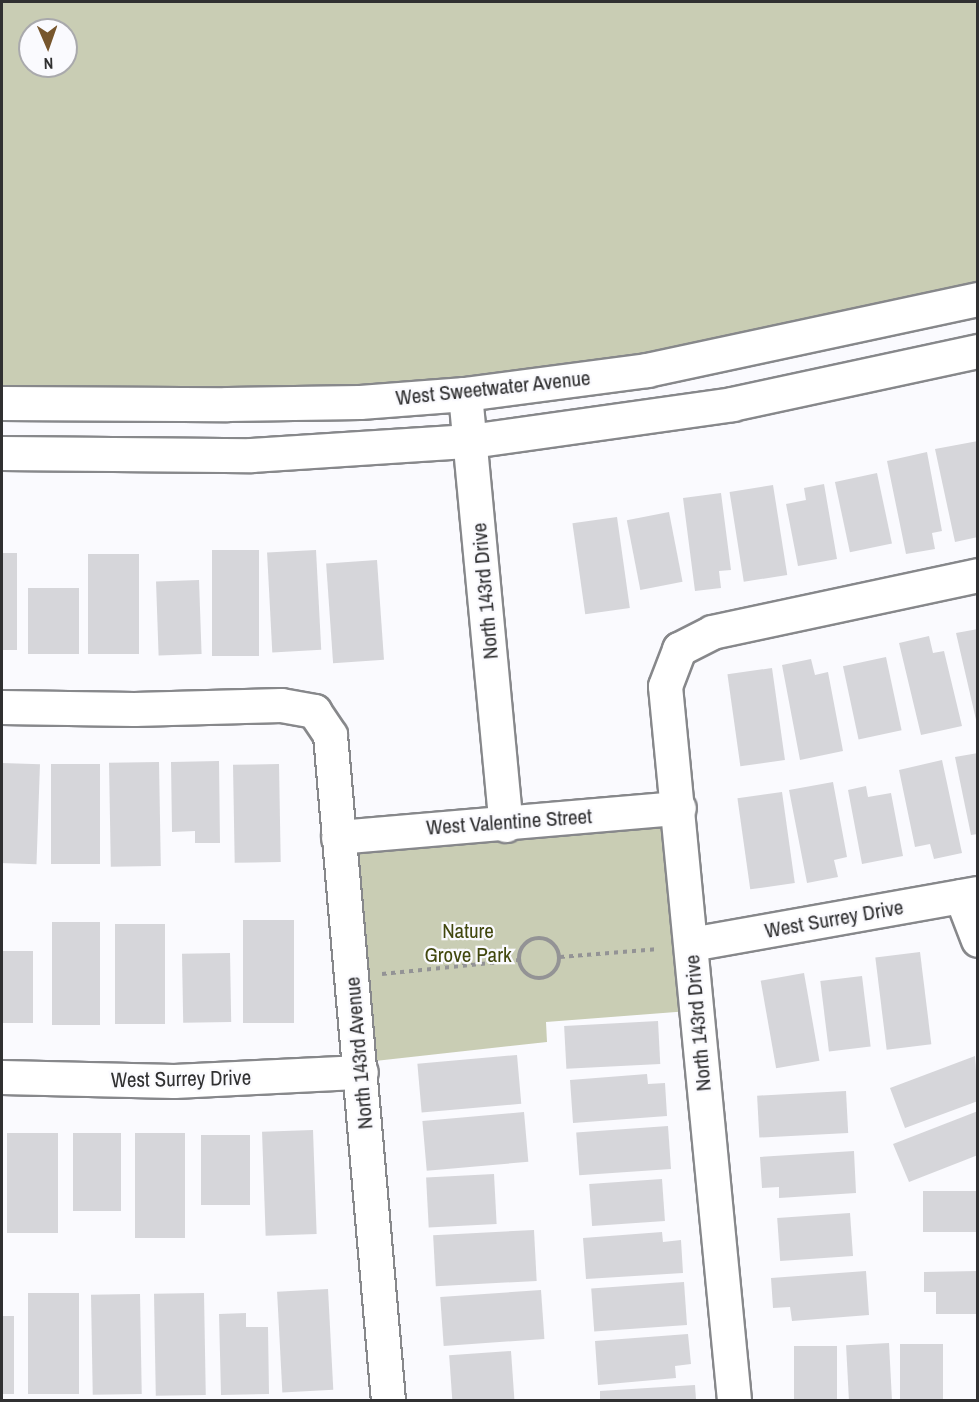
<!DOCTYPE html>
<style>
body{margin:0}
#map{position:relative;width:979px;height:1402px;overflow:hidden;background:#fafafe;font-family:"Archivo Narrow",sans-serif}
div>[style]{position:absolute}
.green>*{inset:0;background:#c9cdb4}
.building>*{inset:0;background:#d6d6da;transform-origin:0 0}
.path>*{height:4px;margin-top:-2px;transform-origin:0;background:repeating-linear-gradient(90deg,#939395 0 4.5px,transparent 0 9px)}
.path>.ring{margin:-2px;padding:0;box-sizing:content-box;background:none;border:4px solid #939395;border-radius:50%}
.roads{filter:drop-shadow(2px 0 #87888b) drop-shadow(-2px 0 #87888b) drop-shadow(0 2px #87888b) drop-shadow(0 -2px #87888b)}
.minor>*{height:33px;margin:-16.5px;padding:0 16.5px;transform-origin:16.5px;border-radius:16.5px;background:#fff}
.tertiary>*{height:33px;margin:-16.5px;padding:0 16.5px;transform-origin:16.5px;border-radius:16.5px;background:#fff}
span{translate:-50% -50%;white-space:nowrap;text-align:center;line-height:1.15;-webkit-text-stroke:4.5px #fafafe;paint-order:stroke}
.street-label{font-size:21px;color:#303031}
.park-label{font-size:21px;color:#41470e}
.frame{position:absolute;inset:0;border:3px solid #303031;pointer-events:none}
.north{position:absolute;left:18px;top:18px;width:60px;height:60px;box-sizing:border-box;background:#fafafe;border:2px solid #a9a9ac;border-radius:50%;rotate:178deg;font-size:16px;font-weight:700;line-height:24px;text-align:center;color:#303031}
.north::after{content:'';display:block;margin:auto;width:21px;height:27px;background:#77562d;clip-path:polygon(50% 0,100% 100%,50% 72%,0 100%)}
</style>
<div id="map">
<div class="green">
<div style="clip-path:polygon(evenodd,2px 2px,977px 2px,977px 291px,669px 355px,494px 377px,314px 390px,2px 393px,2px 2px,30px 30px,66px 30px,66px 66px,30px 66px,30px 30px)"></div>
<div style="clip-path:polygon(670px 818px,689px 1011px,546px 1022px,547px 1042px,375px 1061px,345px 846px)"></div>
</div>
<div class="building">
<div style="clip-path:polygon(978px 441px,978px 537px,955px 542px,935px 449px)"></div>
<div style="clip-path:polygon(927px 452px,942px 531px,932px 533px,935px 549px,906px 554px,887px 461px)"></div>
<div style="left:877px;top:473px;width:72px;height:43px;rotate:78deg"></div>
<div style="clip-path:polygon(824px 484px,837px 559px,798px 566px,786px 504px,806px 500px,804px 488px)"></div>
<div style="left:773px;top:485px;width:91px;height:44px;rotate:81deg"></div>
<div style="clip-path:polygon(721px 493px,731px 570px,719px 571px,721px 588px,695px 591px,683px 498px)"></div>
<div style="left:669px;top:512px;width:71px;height:43px;rotate:79deg"></div>
<div style="left:617px;top:517px;width:92px;height:45px;rotate:82deg"></div>
<div style="left:212px;top:550px;width:47px;height:106px"></div>
<div style="left:316px;top:550px;width:100px;height:49px;rotate:87deg"></div>
<div style="left:2px;top:553px;width:15px;height:97px"></div>
<div style="left:88px;top:554px;width:51px;height:100px"></div>
<div style="left:377px;top:560px;width:100px;height:51px;rotate:86deg"></div>
<div style="left:199px;top:580px;width:74px;height:43px;rotate:88deg"></div>
<div style="left:28px;top:588px;width:51px;height:66px"></div>
<div style="clip-path:polygon(978px 629px,978px 723px,977px 724px,956px 633px)"></div>
<div style="clip-path:polygon(929px 636px,933px 653px,944px 651px,962px 726px,921px 735px,899px 643px)"></div>
<div style="left:886px;top:657px;width:75px;height:44px;rotate:78deg"></div>
<div style="clip-path:polygon(811px 659px,815px 675px,828px 672px,843px 751px,800px 760px,782px 665px)"></div>
<div style="left:772px;top:668px;width:93px;height:45px;rotate:82deg"></div>
<div style="clip-path:polygon(978px 753px,978px 834px,971px 835px,955px 757px)"></div>
<div style="clip-path:polygon(942px 760px,962px 853px,934px 859px,930px 844px,915px 847px,899px 770px)"></div>
<div style="clip-path:polygon(219px 761px,220px 843px,195px 843px,195px 831px,172px 832px,171px 762px)"></div>
<div style="left:159px;top:762px;width:104px;height:50px;rotate:89deg"></div>
<div style="left:2px;top:763px;width:38px;height:100px;rotate:2deg"></div>
<div style="left:51px;top:764px;width:49px;height:100px"></div>
<div style="left:279px;top:764px;width:98px;height:46px;rotate:89deg"></div>
<div style="clip-path:polygon(833px 782px,847px 857px,834px 860px,838px 877px,807px 883px,789px 790px)"></div>
<div style="clip-path:polygon(866px 786px,868px 797px,891px 793px,903px 856px,862px 864px,848px 790px)"></div>
<div style="left:782px;top:792px;width:92px;height:45px;rotate:82deg"></div>
<div style="left:243px;top:920px;width:51px;height:103px"></div>
<div style="left:52px;top:922px;width:48px;height:103px"></div>
<div style="left:115px;top:924px;width:50px;height:100px"></div>
<div style="left:2px;top:951px;width:31px;height:72px"></div>
<div style="left:920px;top:952px;width:93px;height:45px;rotate:83deg"></div>
<div style="left:230px;top:953px;width:69px;height:48px;rotate:89deg"></div>
<div style="left:804px;top:973px;width:89px;height:44px;rotate:80deg"></div>
<div style="left:862px;top:976px;width:71px;height:42px;rotate:83deg"></div>
<div style="left:658px;top:1021px;width:43px;height:94px;rotate:87deg"></div>
<div style="left:517px;top:1055px;width:49px;height:100px;rotate:85deg"></div>
<div style="clip-path:polygon(975px 1056px,978px 1101px,905px 1128px,890px 1088px)"></div>
<div style="clip-path:polygon(647px 1074px,648px 1084px,665px 1083px,667px 1116px,573px 1123px,570px 1080px)"></div>
<div style="left:846px;top:1091px;width:42px;height:89px;rotate:87deg"></div>
<div style="clip-path:polygon(978px 1111px,978px 1155px,909px 1182px,893px 1144px)"></div>
<div style="left:524px;top:1112px;width:50px;height:102px;rotate:85deg"></div>
<div style="left:668px;top:1126px;width:43px;height:92px;rotate:86deg"></div>
<div style="left:313px;top:1130px;width:104px;height:51px;rotate:88deg"></div>
<div style="left:7px;top:1133px;width:51px;height:100px"></div>
<div style="left:73px;top:1133px;width:48px;height:78px"></div>
<div style="left:135px;top:1133px;width:50px;height:105px"></div>
<div style="left:201px;top:1135px;width:49px;height:70px"></div>
<div style="clip-path:polygon(854px 1151px,856px 1193px,779px 1198px,779px 1187px,762px 1188px,760px 1157px)"></div>
<div style="left:494px;top:1174px;width:50px;height:68px;rotate:87deg"></div>
<div style="left:662px;top:1179px;width:42px;height:73px;rotate:86deg"></div>
<div style="left:978px;top:1191px;width:41px;height:55px;rotate:90deg"></div>
<div style="left:850px;top:1213px;width:43px;height:73px;rotate:86deg"></div>
<div style="left:534px;top:1230px;width:51px;height:101px;rotate:87deg"></div>
<div style="clip-path:polygon(662px 1232px,663px 1242px,681px 1240px,683px 1273px,586px 1279px,583px 1238px)"></div>
<div style="clip-path:polygon(866px 1271px,869px 1315px,792px 1321px,790px 1307px,773px 1308px,771px 1278px)"></div>
<div style="clip-path:polygon(978px 1271px,978px 1314px,936px 1314px,936px 1292px,924px 1292px,924px 1272px)"></div>
<div style="left:684px;top:1282px;width:43px;height:93px;rotate:86deg"></div>
<div style="left:328px;top:1289px;width:101px;height:51px;rotate:87deg"></div>
<div style="left:541px;top:1290px;width:49px;height:101px;rotate:86deg"></div>
<div style="left:28px;top:1293px;width:51px;height:101px"></div>
<div style="left:204px;top:1293px;width:102px;height:50px;rotate:89deg"></div>
<div style="left:140px;top:1294px;width:100px;height:49px;rotate:89deg"></div>
<div style="clip-path:polygon(246px 1313px,246px 1327px,268px 1327px,269px 1394px,221px 1395px,219px 1314px)"></div>
<div style="left:2px;top:1316px;width:12px;height:78px"></div>
<div style="clip-path:polygon(688px 1334px,691px 1364px,675px 1366px,676px 1378px,598px 1385px,595px 1341px)"></div>
<div style="left:889px;top:1343px;width:57px;height:43px;rotate:87deg"></div>
<div style="left:900px;top:1344px;width:43px;height:56px"></div>
<div style="left:794px;top:1346px;width:43px;height:54px"></div>
<div style="left:511px;top:1351px;width:49px;height:62px;rotate:86deg"></div>
<div style="clip-path:polygon(695px 1385px,696px 1400px,600px 1400px,600px 1391px)"></div>
</div>
<div class="path">
<div class="ring" style="left:519px;top:938px;width:36px;height:36px"></div>
<div style="left:560px;top:957px;width:99px;rotate:-4.6deg"></div>
<div style="left:382px;top:974px;width:138px;rotate:-5.8deg"></div>
</div>
<div class="roads">
<div class="minor">
<div style="left:465px;top:394px;width:433px;rotate:84.6deg"></div>
<div style="left:2px;top:707px;width:132px;rotate:0.9deg"></div>
<div style="left:134px;top:709px;width:147px;rotate:-1.6deg"></div>
<div style="left:281px;top:705px;width:34px;rotate:10deg"></div>
<div style="left:314px;top:711px;width:29px;rotate:56deg"></div>
<div style="left:330px;top:735px;width:668px;rotate:85.02deg"></div>
<div style="left:338px;top:837px;width:342px;rotate:-4.9deg"></div>
<div style="left:961px;top:896px;width:47px;rotate:68.9deg"></div>
<div style="left:691px;top:944px;width:291px;rotate:-10.1deg"></div>
<div style="left:2px;top:1077px;width:172px;rotate:1.3deg"></div>
<div style="left:174px;top:1081px;width:187px;rotate:-2.8deg"></div>
<div style="left:734px;top:1400px;width:717px;rotate:-95.52deg"></div>
<div style="left:665px;top:686px;width:40px;rotate:-69deg"></div>
<div style="left:679px;top:649px;width:37px;rotate:-27deg"></div>
<div style="left:712px;top:632px;width:272px;rotate:-12.1deg"></div>
</div>
<div class="tertiary">
<div style="left:2px;top:403px;width:225px;rotate:0.3deg"></div>
<div style="left:227px;top:404px;width:133px;rotate:-0.9deg"></div>
<div style="left:360px;top:402px;width:105px;rotate:-4.4deg"></div>
<div style="left:465px;top:394px;width:184px;rotate:-7.5deg"></div>
<div style="left:647px;top:370px;width:339px;rotate:-12.1deg"></div>
<div style="left:2px;top:453px;width:249px;rotate:0.5deg"></div>
<div style="left:251px;top:455px;width:219px;rotate:-3.7deg"></div>
<div style="left:470px;top:441px;width:265px;rotate:-8deg"></div>
<div style="left:732px;top:404px;width:252px;rotate:-12.2deg"></div>
</div>
</div>
<div class="street-label">
<span style="left:493px;top:388px;rotate:-6deg">West Sweetwater Avenue</span>
<span style="left:485px;top:591px;rotate:-95deg">North 143rd Drive</span>
<span style="left:509px;top:822px;rotate:-4deg">West Valentine Street</span>
<span style="left:834px;top:919px;rotate:-10deg">West Surrey Drive</span>
<span style="left:698px;top:1023px;rotate:-95deg">North 143rd Drive</span>
<span style="left:359px;top:1053px;rotate:-95deg">North 143rd Avenue</span>
<span style="left:181px;top:1079px;rotate:-1deg">West Surrey Drive</span>
</div>
<div class="park-label">
<span style="left:468px;top:943px">Nature<br>Grove Park</span>
</div>
<div class="frame"></div>
<div class="north">N</div>
</div>
